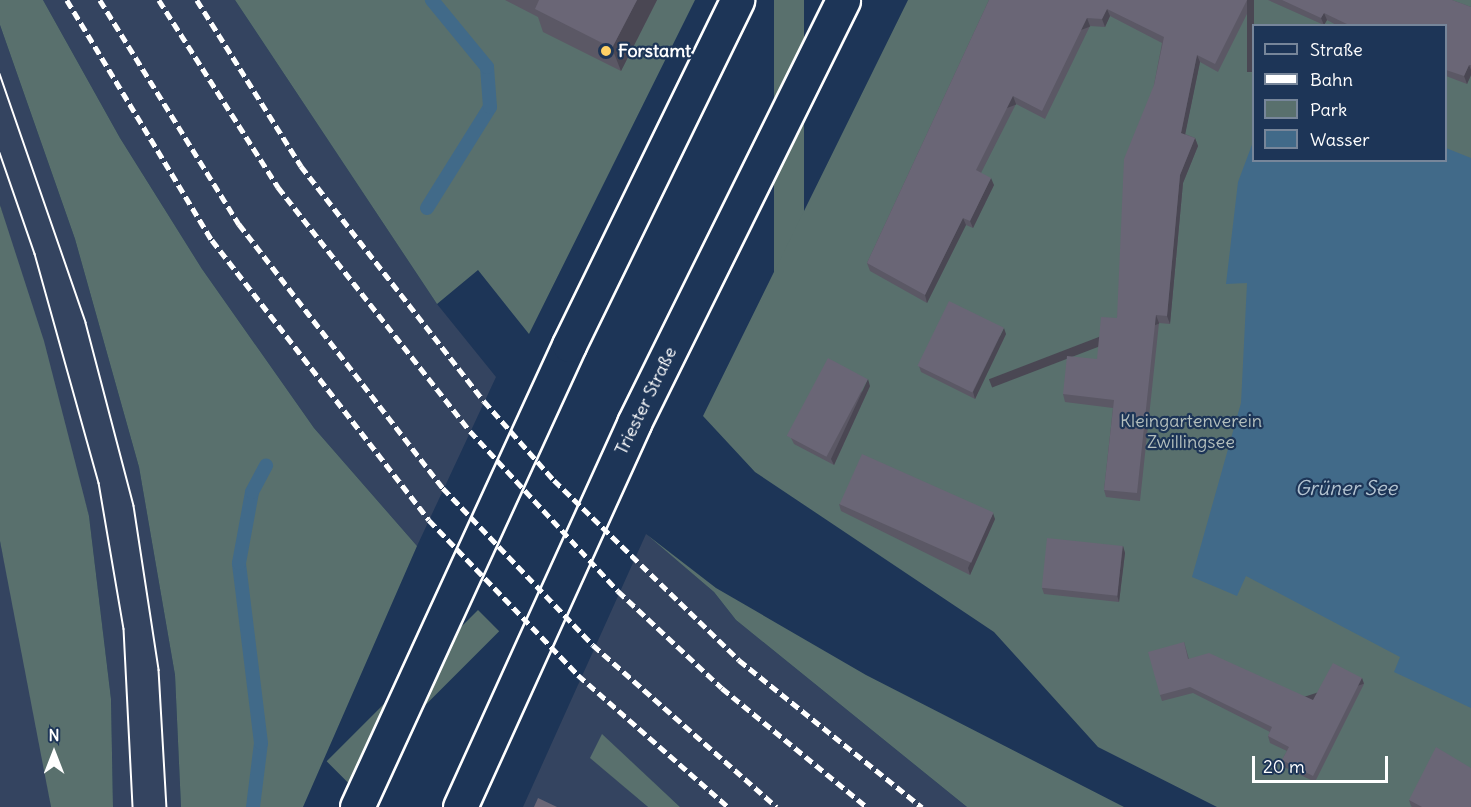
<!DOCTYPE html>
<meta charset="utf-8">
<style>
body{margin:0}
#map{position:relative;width:1471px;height:807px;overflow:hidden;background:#1d3557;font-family:Delius,sans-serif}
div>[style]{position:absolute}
.built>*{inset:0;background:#344460}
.green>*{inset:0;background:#59706d;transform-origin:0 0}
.water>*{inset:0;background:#416a89}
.stream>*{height:14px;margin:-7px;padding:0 7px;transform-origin:7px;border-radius:7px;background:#416a89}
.roads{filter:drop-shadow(2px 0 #fff) drop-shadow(-2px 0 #fff) drop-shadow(0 2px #fff) drop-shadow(0 -2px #fff)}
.primary>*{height:33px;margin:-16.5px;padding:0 16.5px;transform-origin:16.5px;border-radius:16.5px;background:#1d3557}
.tram>*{height:1.5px;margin:-0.75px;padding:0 0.75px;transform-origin:0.75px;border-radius:0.75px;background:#fff}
.rail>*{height:4.5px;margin-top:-2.25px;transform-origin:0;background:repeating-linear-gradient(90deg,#fff 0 9px,transparent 0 13.5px)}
.wall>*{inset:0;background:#5b5865}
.shaded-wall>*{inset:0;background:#4a4753;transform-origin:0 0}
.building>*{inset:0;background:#6a6676;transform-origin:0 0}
.dots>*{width:16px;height:16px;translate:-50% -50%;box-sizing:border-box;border:3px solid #1d3557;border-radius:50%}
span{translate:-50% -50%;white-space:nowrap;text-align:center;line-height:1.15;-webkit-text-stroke:4.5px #1d3557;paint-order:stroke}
.poi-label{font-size:18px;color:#fff;font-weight:700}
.left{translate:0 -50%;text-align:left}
.street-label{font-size:18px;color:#fff}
.park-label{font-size:18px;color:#b4bfbd}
.water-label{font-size:20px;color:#b3c3d0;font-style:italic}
.legend{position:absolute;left:1252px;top:24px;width:195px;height:138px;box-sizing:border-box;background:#1d3557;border:2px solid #77869a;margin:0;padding:8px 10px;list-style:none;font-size:18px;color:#fff}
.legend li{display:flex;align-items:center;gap:12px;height:30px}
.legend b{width:30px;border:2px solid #77869a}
.north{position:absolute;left:24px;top:723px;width:60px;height:60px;-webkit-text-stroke:4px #1d3557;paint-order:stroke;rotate:0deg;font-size:16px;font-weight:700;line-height:24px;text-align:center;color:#fff}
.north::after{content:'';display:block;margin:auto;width:21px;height:27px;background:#fff;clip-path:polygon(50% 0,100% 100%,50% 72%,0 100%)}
.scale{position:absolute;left:1252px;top:756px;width:136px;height:27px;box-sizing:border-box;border:3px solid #fff;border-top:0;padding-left:8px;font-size:18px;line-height:21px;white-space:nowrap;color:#fff;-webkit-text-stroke:4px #1d3557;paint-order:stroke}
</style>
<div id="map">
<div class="built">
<div style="clip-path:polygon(43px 0,235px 0,437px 304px,496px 377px,417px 546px,314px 428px,202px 269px,120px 138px)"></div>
<div style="clip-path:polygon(0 25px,75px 239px,139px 467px,175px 675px,181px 807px,113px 807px,111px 699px,89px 516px,0 205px)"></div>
<div style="clip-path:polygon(646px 534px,714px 592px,736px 620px,967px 807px,680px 807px,602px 735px,591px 758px,648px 807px,523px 807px)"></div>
<div style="clip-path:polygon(0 541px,34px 702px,51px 807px,0 807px)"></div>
</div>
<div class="green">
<div style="clip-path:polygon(0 0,43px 0,120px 138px,202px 269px,314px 428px,417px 546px,303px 807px,181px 807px,175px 675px,139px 467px,75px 239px,0 25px)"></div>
<div style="clip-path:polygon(235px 0,695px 0,529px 334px,478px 270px,437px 304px)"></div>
<div style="left:774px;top:0;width:30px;height:464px"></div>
<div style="clip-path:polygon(evenodd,908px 0,1471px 0,1471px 807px,1217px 807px,1098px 747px,994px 632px,755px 472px,703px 416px,908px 0,1254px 26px,1446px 26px,1446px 160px,1254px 160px,1254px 26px)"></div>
<div style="clip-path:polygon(0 205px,44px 341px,89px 516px,111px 699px,113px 807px,51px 807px,0 541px)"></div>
<div style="clip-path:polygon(646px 534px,716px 588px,866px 675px,1124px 807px,967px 807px,736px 620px,714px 592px)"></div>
<div style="left:478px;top:610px;width:30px;height:214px;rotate:45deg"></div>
<div style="clip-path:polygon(602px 734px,680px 807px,648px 807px,590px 758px)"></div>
</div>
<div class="water">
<div style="clip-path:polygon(1253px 142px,1254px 160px,1446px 160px,1446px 148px,1471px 158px,1471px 708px,1394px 672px,1400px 657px,1246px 576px,1237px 596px,1192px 577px,1241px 403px,1247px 283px,1226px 284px,1238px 182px)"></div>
</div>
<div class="stream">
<div style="left:427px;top:208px;width:119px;rotate:-58deg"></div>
<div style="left:490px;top:107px;width:40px;rotate:-94.3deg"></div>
<div style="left:487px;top:67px;width:87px;rotate:-129.4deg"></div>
<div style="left:253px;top:807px;width:64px;rotate:-82.9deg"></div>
<div style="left:261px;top:743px;width:181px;rotate:-97deg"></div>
<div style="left:239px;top:563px;width:72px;rotate:-79.6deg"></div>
<div style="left:252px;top:492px;width:30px;rotate:-62deg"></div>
</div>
<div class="roads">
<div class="primary">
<div style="left:357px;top:807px;width:508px;rotate:-65.35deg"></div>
<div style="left:569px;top:345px;width:384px;rotate:-64deg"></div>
<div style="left:460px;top:807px;width:422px;rotate:-65.6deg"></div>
<div style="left:634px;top:423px;width:472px;rotate:-63.7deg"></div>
</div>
</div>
<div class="tram">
<div style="left:0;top:74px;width:263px;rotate:70.9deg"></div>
<div style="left:86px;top:323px;width:189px;rotate:75.3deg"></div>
<div style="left:134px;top:506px;width:166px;rotate:81.3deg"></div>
<div style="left:159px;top:670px;width:137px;rotate:86.7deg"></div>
<div style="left:0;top:153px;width:107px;rotate:70.9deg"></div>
<div style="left:35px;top:254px;width:238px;rotate:74.4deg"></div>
<div style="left:99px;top:483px;width:148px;rotate:80.3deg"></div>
<div style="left:124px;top:629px;width:178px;rotate:87.1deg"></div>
</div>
<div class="rail">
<div style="left:67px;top:0;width:280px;rotate:58.9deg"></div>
<div style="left:212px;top:240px;width:354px;rotate:52.2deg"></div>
<div style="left:429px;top:520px;width:215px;rotate:46.1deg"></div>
<div style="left:578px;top:675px;width:200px;rotate:41.3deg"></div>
<div style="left:100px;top:0;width:264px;rotate:58.2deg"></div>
<div style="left:239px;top:224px;width:334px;rotate:52.3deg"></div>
<div style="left:443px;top:488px;width:217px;rotate:46.3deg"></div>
<div style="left:593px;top:645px;width:245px;rotate:41.4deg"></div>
<div style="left:159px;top:0;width:222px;rotate:57.5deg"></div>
<div style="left:278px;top:187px;width:310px;rotate:51.8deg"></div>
<div style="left:470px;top:431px;width:218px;rotate:47.2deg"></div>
<div style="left:618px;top:591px;width:142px;rotate:43deg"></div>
<div style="left:722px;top:688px;width:188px;rotate:39.4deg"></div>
<div style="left:197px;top:0;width:196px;rotate:57.9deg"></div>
<div style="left:301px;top:166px;width:298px;rotate:52.1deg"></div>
<div style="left:484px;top:401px;width:106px;rotate:48.5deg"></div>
<div style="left:554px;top:480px;width:258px;rotate:44.2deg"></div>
<div style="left:739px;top:660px;width:235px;rotate:38.8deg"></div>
</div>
<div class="wall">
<div style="clip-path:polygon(505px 0,657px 0,621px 71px,543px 32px,538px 17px)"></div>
<div style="clip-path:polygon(989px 0,1254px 0,1218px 72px,1200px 62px,1185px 134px,1195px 138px,1198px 146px,1183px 183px,1170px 324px,1159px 323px,1140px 501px,1106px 497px,1104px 490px,1113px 408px,1065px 402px,1063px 394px,1097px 359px,1117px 318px,1154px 85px,1162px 43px,1110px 16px,1105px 27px,1090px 26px,1045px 119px,1016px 104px,981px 173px,994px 185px,973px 228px,966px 225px,927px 303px,870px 271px,867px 263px)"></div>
<div style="clip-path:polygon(1268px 0,1452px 0,1471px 7px,1471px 75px,1467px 84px,1446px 76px,1446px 26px,1338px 26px,1327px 20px,1324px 25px)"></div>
<div style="clip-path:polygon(1006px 334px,975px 399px,921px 372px,919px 366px)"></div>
<div style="clip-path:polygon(870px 386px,834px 465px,794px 444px,791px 438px)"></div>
<div style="clip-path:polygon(839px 504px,995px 519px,970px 575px,841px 511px)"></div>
<div style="clip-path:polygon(1123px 546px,1125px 553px,1119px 602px,1044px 594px,1042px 588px)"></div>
<div style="clip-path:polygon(1184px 642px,1189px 659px,1313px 700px,1362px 678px,1364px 684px,1315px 782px,1284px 767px,1282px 760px,1287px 751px,1270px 743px,1268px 736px,1270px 732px,1193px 693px,1162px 701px,1160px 695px)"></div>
<div style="clip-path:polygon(1409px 800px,1471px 807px,1412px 807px,1411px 806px)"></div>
</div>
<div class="shaded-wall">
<div style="clip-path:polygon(637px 0,657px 0,621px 71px,612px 48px)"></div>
<div style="left:1247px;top:0;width:7px;height:72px"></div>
<div style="clip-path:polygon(1107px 9px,1110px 16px,1105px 27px,1102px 19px)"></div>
<div style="clip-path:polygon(1324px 13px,1327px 20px,1324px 25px,1321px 18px)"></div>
<div style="left:1087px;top:18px;width:9px;height:103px;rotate:69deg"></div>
<div style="clip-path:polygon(1197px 55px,1200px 62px,1184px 140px,1181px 133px)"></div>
<div style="clip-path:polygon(1469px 65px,1471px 70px,1471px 75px,1467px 84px,1464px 76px)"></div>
<div style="left:1013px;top:96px;width:9px;height:83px;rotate:69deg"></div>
<div style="clip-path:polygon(1195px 138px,1198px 146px,1183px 183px,1170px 324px,1167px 316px,1180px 175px)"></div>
<div style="clip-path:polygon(991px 178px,994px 185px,973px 228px,970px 221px)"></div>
<div style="clip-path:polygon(963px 218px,966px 225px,927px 303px,925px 295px)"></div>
<div style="left:1156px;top:315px;width:9px;height:179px;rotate:69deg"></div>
<div style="clip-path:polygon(1004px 328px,1006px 334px,975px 399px,973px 392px)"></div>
<div style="clip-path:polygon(868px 379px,870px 386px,834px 465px,831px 459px)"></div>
<div style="clip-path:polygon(993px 513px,995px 519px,970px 575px,968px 568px)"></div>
<div style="clip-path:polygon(1123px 546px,1125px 553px,1119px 602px,1117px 595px)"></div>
<div style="left:1362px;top:678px;width:6px;height:110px;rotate:72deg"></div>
</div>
<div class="building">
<div style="clip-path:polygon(539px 0,637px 0,612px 48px,535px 9px)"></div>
<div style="clip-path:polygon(989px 0,1247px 0,1215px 64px,1197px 55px,1181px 133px,1195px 138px,1180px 175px,1167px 316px,1156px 315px,1137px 493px,1104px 490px,1114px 400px,1063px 394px,1067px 356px,1097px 359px,1101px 317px,1117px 318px,1124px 159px,1154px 85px,1164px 37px,1107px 9px,1102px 19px,1087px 18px,1042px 111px,1013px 96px,976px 170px,991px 178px,970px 221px,963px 218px,925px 295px,867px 263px)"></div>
<div style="clip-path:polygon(1282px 0,1452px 0,1471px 7px,1471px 65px,1469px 65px,1464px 76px,1446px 70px,1446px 26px,1351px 26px,1324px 13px,1321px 18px)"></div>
<div style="left:949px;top:301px;width:61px;height:72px;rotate:26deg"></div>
<div style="left:828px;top:358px;width:45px;height:88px;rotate:28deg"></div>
<div style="left:862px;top:454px;width:144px;height:55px;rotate:24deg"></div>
<div style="left:1047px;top:538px;width:76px;height:50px;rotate:6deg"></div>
<div style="clip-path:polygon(1184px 642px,1188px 659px,1209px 653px,1313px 700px,1333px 663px,1362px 678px,1313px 776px,1282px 760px,1289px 747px,1268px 736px,1272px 727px,1190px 687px,1160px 695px,1148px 652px)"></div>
<div style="clip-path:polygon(1436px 747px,1471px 768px,1471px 807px,1422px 807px,1409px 800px)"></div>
<div style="clip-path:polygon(538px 798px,557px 807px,534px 807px)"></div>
</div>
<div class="dots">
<div style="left:606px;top:51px;background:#ffd166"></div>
</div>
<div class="poi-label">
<span class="left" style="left:618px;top:51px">Forstamt</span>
</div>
<div class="street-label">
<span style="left:646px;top:401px;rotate:-64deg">Triester Straße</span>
</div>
<div class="park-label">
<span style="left:1191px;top:432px">Kleingartenverein<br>Zwillingsee</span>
</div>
<div class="water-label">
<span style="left:1346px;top:487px">Grüner See</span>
</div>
<ul class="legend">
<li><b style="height:8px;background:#1d3557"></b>Straße</li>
<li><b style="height:8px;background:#fff"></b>Bahn</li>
<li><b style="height:16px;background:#59706d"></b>Park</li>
<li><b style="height:16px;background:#416a89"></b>Wasser</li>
</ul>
<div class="north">N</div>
<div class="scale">20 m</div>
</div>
